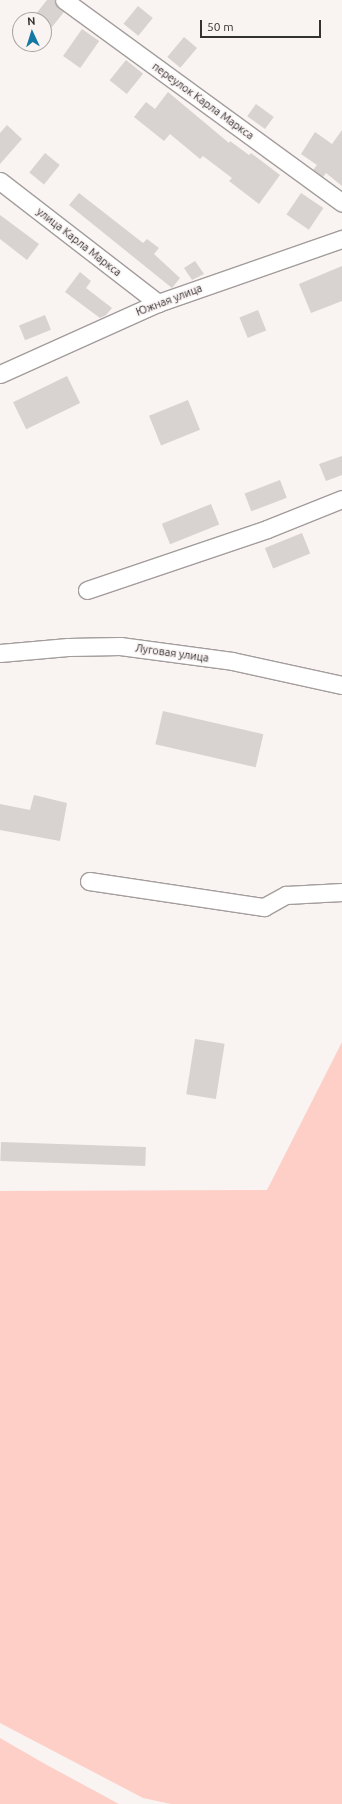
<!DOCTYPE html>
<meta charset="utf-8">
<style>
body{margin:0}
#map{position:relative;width:342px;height:1804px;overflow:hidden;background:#f9f3f2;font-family:Ubuntu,sans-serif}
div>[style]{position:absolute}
.green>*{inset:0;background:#fecfc6}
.building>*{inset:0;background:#d8d2d1;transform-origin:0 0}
.roads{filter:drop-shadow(1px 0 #a39d9c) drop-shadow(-1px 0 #a39d9c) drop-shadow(0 1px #a39d9c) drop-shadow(0 -1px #a39d9c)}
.minor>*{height:17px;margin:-8.5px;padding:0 8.5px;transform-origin:8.5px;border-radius:8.5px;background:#fff}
span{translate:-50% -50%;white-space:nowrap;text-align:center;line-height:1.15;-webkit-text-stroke:3px #f9f3f2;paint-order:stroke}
.street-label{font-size:11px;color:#343131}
.north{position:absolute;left:12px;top:12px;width:40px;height:40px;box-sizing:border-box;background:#f9f3f2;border:1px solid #aaa5a5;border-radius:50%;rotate:356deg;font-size:11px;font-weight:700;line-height:16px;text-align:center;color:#343131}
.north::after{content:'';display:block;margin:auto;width:14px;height:18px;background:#1478a4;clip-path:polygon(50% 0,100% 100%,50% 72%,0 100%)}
.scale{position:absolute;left:200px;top:20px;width:121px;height:18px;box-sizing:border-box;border:2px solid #343131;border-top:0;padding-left:5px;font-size:12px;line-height:14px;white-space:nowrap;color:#343131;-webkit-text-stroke:3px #f9f3f2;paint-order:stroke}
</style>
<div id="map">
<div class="green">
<div style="clip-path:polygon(342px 1042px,342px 1804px,171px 1804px,143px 1798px,0 1723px,0 1191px,267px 1190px)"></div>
<div style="clip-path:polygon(0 1738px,45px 1764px,119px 1804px,0 1804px)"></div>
</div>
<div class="building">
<div style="clip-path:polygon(47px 0,54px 0,55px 4px,64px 12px,44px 37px,44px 20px,31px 20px)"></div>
<div style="left:138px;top:6px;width:19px;height:23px;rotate:39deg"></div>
<div style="left:82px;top:29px;width:21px;height:33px;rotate:35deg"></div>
<div style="left:184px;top:37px;width:17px;height:26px;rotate:40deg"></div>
<div style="left:126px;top:60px;width:22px;height:26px;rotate:39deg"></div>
<div style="clip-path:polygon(168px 92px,229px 143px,230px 141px,249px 155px,251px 153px,280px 175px,259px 204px,229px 181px,232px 178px,203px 156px,200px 159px,170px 134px,164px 141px,134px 117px,146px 102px,155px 109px)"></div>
<div style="left:256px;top:104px;width:22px;height:15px;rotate:36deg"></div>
<div style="clip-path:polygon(7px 125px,22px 139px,0 164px,0 133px)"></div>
<div style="clip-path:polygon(342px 130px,342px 186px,326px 173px,323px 177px,313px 170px,317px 165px,301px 154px,315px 132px,332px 144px)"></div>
<div style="left:45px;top:153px;width:19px;height:25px;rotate:39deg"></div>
<div style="clip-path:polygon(79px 193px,143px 243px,147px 239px,159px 248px,154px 254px,180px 278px,172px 288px,69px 205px)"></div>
<div style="left:301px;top:193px;width:27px;height:26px;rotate:34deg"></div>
<div style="clip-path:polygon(0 215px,39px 244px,27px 260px,0 239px)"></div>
<div style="clip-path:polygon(195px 261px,204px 274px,192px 280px,184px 268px)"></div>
<div style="clip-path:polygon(342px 266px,342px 301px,311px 313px,299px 284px)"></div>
<div style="clip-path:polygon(80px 272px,91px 281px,86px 288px,112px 308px,106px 315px,100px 318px,65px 292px)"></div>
<div style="left:258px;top:310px;width:22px;height:20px;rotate:68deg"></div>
<div style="left:45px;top:315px;width:16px;height:28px;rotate:68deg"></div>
<div style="left:67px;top:376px;width:30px;height:60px;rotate:64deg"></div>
<div style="left:188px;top:400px;width:32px;height:42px;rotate:68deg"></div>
<div style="clip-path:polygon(342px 456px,342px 475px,326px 481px,319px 464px)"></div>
<div style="left:280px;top:480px;width:19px;height:38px;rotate:69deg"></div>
<div style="left:211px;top:504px;width:22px;height:53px;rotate:68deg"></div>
<div style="left:302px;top:533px;width:22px;height:40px;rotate:68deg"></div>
<div style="left:163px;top:711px;width:103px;height:34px;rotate:13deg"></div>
<div style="clip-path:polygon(34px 795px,67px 803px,60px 841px,0 830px,0 804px,30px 810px)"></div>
<div style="left:195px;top:1039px;width:30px;height:56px;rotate:9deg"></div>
<div style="left:1px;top:1142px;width:145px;height:19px;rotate:2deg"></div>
</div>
<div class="roads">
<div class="minor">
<div style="left:64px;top:0;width:344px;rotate:36.1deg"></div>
<div style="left:0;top:181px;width:200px;rotate:37.7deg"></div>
<div style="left:0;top:374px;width:173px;rotate:-24.2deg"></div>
<div style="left:158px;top:303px;width:195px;rotate:-19.2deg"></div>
<div style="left:87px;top:590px;width:190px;rotate:-18.7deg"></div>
<div style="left:267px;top:529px;width:81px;rotate:-21.8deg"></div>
<div style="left:0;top:653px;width:68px;rotate:-5deg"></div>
<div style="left:68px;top:647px;width:52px;rotate:-1.1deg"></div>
<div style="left:120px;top:646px;width:113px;rotate:7.6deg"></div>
<div style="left:232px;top:661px;width:113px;rotate:12.3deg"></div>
<div style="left:89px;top:881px;width:177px;rotate:8.5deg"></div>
<div style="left:264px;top:907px;width:25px;rotate:-29deg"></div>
<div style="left:286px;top:895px;width:56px;rotate:-3.1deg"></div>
</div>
</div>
<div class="street-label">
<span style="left:203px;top:101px;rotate:36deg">переулок Карла Маркса</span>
<span style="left:79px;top:242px;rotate:38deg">улица Карла Маркса</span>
<span style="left:169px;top:300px;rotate:-21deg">Южная улица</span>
<span style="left:172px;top:653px;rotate:8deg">Луговая улица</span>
</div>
<div class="north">N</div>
<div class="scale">50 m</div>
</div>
